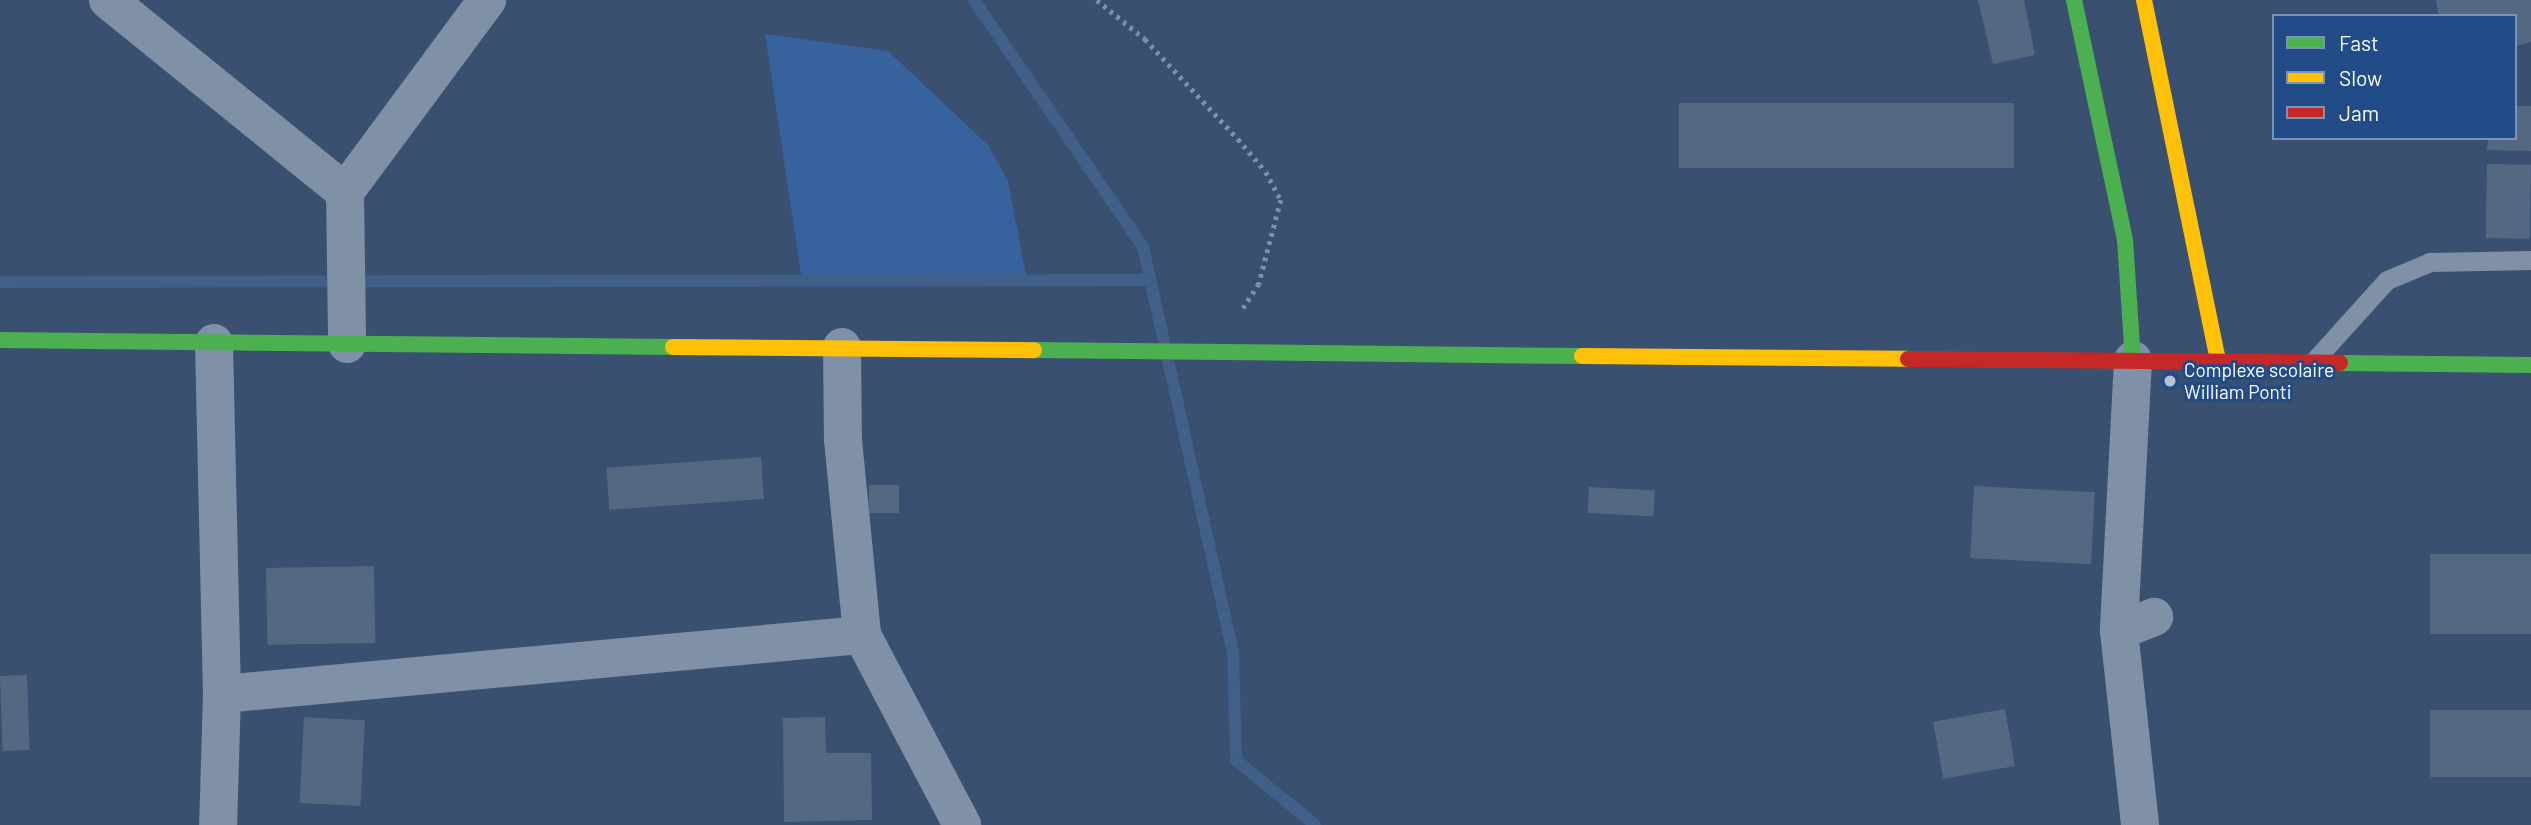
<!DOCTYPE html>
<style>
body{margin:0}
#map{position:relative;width:2531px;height:825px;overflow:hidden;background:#395071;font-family:Barlow,sans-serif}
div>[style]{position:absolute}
.green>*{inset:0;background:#36629e}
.stream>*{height:12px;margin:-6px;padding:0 6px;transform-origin:6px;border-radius:6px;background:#405f89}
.building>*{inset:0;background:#556882;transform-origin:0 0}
.path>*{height:4.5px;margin-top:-2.25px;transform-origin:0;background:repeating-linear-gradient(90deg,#8090a6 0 3.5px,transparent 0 8.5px)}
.lane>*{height:19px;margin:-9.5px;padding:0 9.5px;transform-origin:9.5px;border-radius:9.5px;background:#8090a6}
.street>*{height:38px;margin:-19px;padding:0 19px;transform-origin:19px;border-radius:19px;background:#8090a6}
.fast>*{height:16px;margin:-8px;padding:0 8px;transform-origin:8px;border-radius:8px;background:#4caf50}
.slow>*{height:16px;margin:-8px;padding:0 8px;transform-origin:8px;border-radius:8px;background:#ffc107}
.jam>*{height:16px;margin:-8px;padding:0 8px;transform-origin:8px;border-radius:8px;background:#c62828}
.dots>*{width:19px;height:19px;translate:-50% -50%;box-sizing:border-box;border:4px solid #224c88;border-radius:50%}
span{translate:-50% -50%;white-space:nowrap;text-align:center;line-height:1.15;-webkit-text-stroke:6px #224c88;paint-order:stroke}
.poi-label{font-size:19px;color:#fff}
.left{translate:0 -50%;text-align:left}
.legend{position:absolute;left:2272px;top:14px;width:245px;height:126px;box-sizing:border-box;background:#224c88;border:2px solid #7a94b8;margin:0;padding:9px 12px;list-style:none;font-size:21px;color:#fff}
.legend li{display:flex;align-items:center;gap:14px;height:35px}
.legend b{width:35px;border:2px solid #7a94b8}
</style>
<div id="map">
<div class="green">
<div style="clip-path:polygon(765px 34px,888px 51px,988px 145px,1008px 181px,1027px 280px,802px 281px)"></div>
</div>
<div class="stream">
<div style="left:974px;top:0;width:299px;rotate:55.6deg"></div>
<div style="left:1143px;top:247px;width:415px;rotate:77.5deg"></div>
<div style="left:1233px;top:652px;width:108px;rotate:88.4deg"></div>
<div style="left:1236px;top:760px;width:102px;rotate:39.4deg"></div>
<div style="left:0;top:282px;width:1147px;rotate:-0.1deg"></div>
</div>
<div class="building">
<div style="clip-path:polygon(1978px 0,2024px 0,2035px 55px,1993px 64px)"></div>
<div style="clip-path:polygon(2436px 0,2531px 0,2531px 42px,2515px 46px,2515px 16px,2439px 16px)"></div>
<div style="left:1679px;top:103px;width:335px;height:65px"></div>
<div style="clip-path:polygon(2515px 106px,2531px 106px,2531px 151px,2487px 150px,2488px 138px,2515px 138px)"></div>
<div style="left:2487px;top:164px;width:44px;height:74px;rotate:1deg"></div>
<div style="left:761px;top:457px;width:42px;height:155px;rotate:86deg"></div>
<div style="left:869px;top:485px;width:30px;height:28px"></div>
<div style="left:1974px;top:486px;width:121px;height:72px;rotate:3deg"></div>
<div style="left:1589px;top:487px;width:66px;height:26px;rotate:3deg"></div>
<div style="left:2531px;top:554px;width:80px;height:101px;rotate:90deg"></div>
<div style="left:374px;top:566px;width:77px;height:108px;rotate:89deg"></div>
<div style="left:27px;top:675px;width:75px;height:27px;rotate:88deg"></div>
<div style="left:2005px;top:709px;width:58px;height:73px;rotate:80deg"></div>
<div style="left:2430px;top:710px;width:101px;height:67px"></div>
<div style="left:304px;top:717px;width:61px;height:86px;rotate:3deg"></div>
<div style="clip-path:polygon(825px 717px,826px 753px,871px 753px,872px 820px,784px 822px,783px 718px)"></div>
</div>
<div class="path">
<div style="left:1097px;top:0;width:62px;rotate:39.1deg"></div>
<div style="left:1145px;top:39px;width:137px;rotate:47.1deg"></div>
<div style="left:1238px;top:139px;width:43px;rotate:49.7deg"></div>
<div style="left:1266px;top:172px;width:32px;rotate:62deg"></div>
<div style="left:1281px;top:200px;width:87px;rotate:104.7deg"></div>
<div style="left:1259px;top:284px;width:33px;rotate:123deg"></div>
</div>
<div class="lane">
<div style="left:2311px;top:364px;width:113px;rotate:-47.9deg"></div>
<div style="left:2387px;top:280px;width:47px;rotate:-22.7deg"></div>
<div style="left:2430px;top:262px;width:101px;rotate:-1.1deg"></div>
</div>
<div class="street">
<div style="left:108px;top:0;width:305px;rotate:39deg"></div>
<div style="left:345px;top:192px;width:152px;rotate:89.2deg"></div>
<div style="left:345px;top:192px;width:239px;rotate:-53.5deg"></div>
<div style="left:214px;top:343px;width:351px;rotate:88.7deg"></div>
<div style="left:222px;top:694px;width:131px;rotate:91.7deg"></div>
<div style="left:842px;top:347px;width:93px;rotate:89.4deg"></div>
<div style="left:843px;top:440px;width:196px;rotate:84.4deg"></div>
<div style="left:862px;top:635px;width:215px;rotate:62.2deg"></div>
<div style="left:2133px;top:360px;width:271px;rotate:93deg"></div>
<div style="left:2119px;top:631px;width:195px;rotate:83.8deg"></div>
<div style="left:2119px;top:631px;width:38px;rotate:-22deg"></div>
<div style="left:222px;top:694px;width:643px;rotate:-5.27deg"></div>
</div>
<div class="fast">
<div style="left:2074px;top:0;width:245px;rotate:78deg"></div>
<div style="left:2125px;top:240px;width:120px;rotate:86.2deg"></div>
<div style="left:0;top:340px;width:673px;rotate:0.6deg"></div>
<div style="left:1034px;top:350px;width:548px;rotate:0.63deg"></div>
<div style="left:2340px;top:363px;width:191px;rotate:0.6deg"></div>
</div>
<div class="slow">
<div style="left:2144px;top:0;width:373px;rotate:78.4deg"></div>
<div style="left:673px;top:347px;width:361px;rotate:0.5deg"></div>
<div style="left:1582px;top:356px;width:326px;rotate:0.5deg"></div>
</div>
<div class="jam">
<div style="left:1908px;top:359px;width:432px;rotate:0.5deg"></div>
</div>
<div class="dots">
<div style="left:2170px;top:381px;background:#bac2cd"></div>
</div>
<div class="poi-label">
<span class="left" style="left:2184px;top:381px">Complexe scolaire<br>William Ponti</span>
</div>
<ul class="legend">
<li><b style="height:9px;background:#4caf50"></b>Fast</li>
<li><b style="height:9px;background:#ffc107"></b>Slow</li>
<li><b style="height:9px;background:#c62828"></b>Jam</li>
</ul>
</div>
